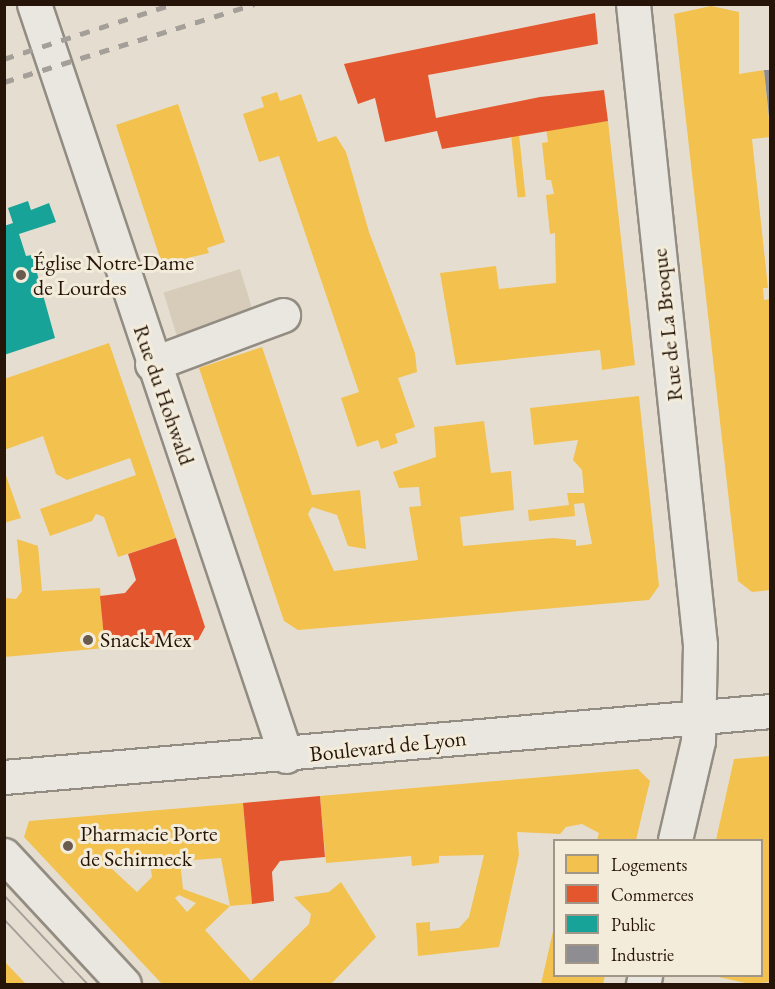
<!DOCTYPE html>
<meta charset="utf-8">
<style>
body{margin:0}
#map{position:relative;width:775px;height:989px;overflow:hidden;background:#e5ded0;font-family:"EB Garamond",serif}
div>[style]{position:absolute}
.green>*{inset:0;background:#d7ccb9;transform-origin:0 0}
.homes>*{inset:0;background:#f2c14e;transform-origin:0 0}
.shops>*{inset:0;background:#e4572e}
.public>*{inset:0;background:#17a398}
.industry>*{inset:0;background:#8d8d92}
.roads{filter:drop-shadow(2px 0 #928c82) drop-shadow(-2px 0 #928c82) drop-shadow(0 2px #928c82) drop-shadow(0 -2px #928c82)}
.minor>*{height:33px;margin:-16.5px;padding:0 16.5px;transform-origin:16.5px;border-radius:16.5px;background:#eae7e0}
.tertiary>*{height:33px;margin:-16.5px;padding:0 16.5px;transform-origin:16.5px;border-radius:16.5px;background:#eae7e0}
.secondary>*{height:33px;margin:-16.5px;padding:0 16.5px;transform-origin:16.5px;border-radius:16.5px;background:#eae7e0}
.tram>*{height:1.5px;margin:-0.75px;padding:0 0.75px;transform-origin:0.75px;border-radius:0.75px;background:#a4a099}
.rail>*{height:4.5px;margin-top:-2.25px;transform-origin:0;background:repeating-linear-gradient(90deg,#a4a099 0 10px,transparent 0 20px)}
.dots>*{width:16px;height:16px;translate:-50% -50%;box-sizing:border-box;border:3px solid #f3ecdb;border-radius:50%}
span{translate:-50% -50%;white-space:nowrap;text-align:center;line-height:1.15;-webkit-text-stroke:6px #f3ecdb;paint-order:stroke}
.poi-label{font-size:22px;color:#261408}
.left{translate:0 -50%;text-align:left}
.street-label{font-size:22px;color:#261408}
.frame{position:absolute;inset:0;border:6px solid #261408;pointer-events:none}
.legend{position:absolute;left:553px;top:839px;width:210px;height:138px;box-sizing:border-box;background:#f3ecdb;border:2px solid #a19687;margin:0;padding:8px 10px;list-style:none;font-size:18px;color:#261408}
.legend li{display:flex;align-items:center;gap:12px;height:30px}
.legend b{width:30px;border:2px solid #a19687}
</style>
<div id="map">
<div class="green">
<div style="left:240px;top:269px;width:45px;height:80px;rotate:73deg"></div>
</div>
<div class="homes">
<div style="clip-path:polygon(711px 6px,739px 12px,739px 74px,764px 70px,770px 130px,770px 137px,752px 139px,768px 288px,763px 288px,764px 300px,770px 299px,770px 590px,752px 592px,738px 581px,674px 14px)"></div>
<div style="clip-path:polygon(277px 92px,280px 101px,301px 94px,318px 142px,336px 136px,346px 152px,369px 232px,415px 353px,417px 372px,398px 378px,415px 427px,395px 434px,398px 443px,381px 449px,378px 440px,357px 447px,341px 398px,359px 392px,279px 156px,259px 162px,243px 114px,264px 107px,261px 97px)"></div>
<div style="clip-path:polygon(178px 104px,225px 242px,207px 248px,209px 253px,162px 264px,116px 125px)"></div>
<div style="clip-path:polygon(608px 121px,635px 365px,602px 370px,600px 350px,456px 365px,440px 273px,496px 266px,499px 289px,556px 283px,555px 233px,550px 234px,546px 195px,554px 194px,551px 180px,546px 180px,542px 143px,548px 142px,546px 128px)"></div>
<div style="left:519px;top:134px;width:63px;height:8px;rotate:84deg"></div>
<div style="clip-path:polygon(109px 343px,176px 538px,118px 557px,104px 517px,96px 514px,92px 521px,50px 536px,40px 509px,136px 475px,130px 458px,67px 480px,56px 474px,43px 436px,4px 450px,4px 379px)"></div>
<div style="clip-path:polygon(262px 347px,312px 495px,360px 490px,366px 549px,348px 546px,337px 515px,312px 507px,308px 514px,334px 571px,418px 560px,409px 507px,421px 506px,419px 487px,399px 488px,393px 472px,436px 457px,434px 427px,484px 421px,491px 473px,511px 471px,514px 510px,460px 517px,463px 546px,553px 538px,576px 540px,576px 546px,592px 544px,584px 503px,574px 504px,575px 516px,529px 521px,528px 510px,569px 505px,567px 493px,584px 493px,582px 470px,573px 460px,578px 440px,534px 445px,530px 408px,639px 396px,659px 586px,649px 600px,298px 630px,284px 621px,199px 368px)"></div>
<div style="clip-path:polygon(4px 470px,21px 518px,4px 523px)"></div>
<div style="clip-path:polygon(17px 539px,38px 546px,42px 591px,100px 588px,105px 648px,4px 657px,4px 598px,16px 599px,22px 591px)"></div>
<div style="clip-path:polygon(770px 756px,770px 982px,750px 984px,714px 976px,762px 976px,762px 840px,716px 840px,734px 759px)"></div>
<div style="clip-path:polygon(638px 769px,650px 781px,636px 840px,597px 840px,599px 833px,582px 824px,566px 827px,560px 834px,517px 832px,519px 855px,499px 947px,418px 956px,416px 923px,430px 922px,430px 931px,459px 928px,469px 917px,484px 855px,439px 856px,439px 863px,412px 866px,411px 856px,326px 863px,320px 796px)"></div>
<div style="clip-path:polygon(evenodd,243px 803px,252px 904px,230px 906px,221px 858px,180px 861px,183px 889px,230px 906px,205px 930px,251px 981px,309px 924px,311px 914px,294px 897px,329px 892px,341px 882px,376px 937px,331px 984px,162px 984px,24px 837px,29px 821px,243px 803px,116px 856px,149px 857px,152px 877px,137px 892px,111px 868px,116px 856px,243px 803px,179px 895px,196px 903px,187px 912px,175px 898px,179px 895px)"></div>
<div style="clip-path:polygon(554px 927px,554px 976px,605px 976px,603px 984px,541px 984px)"></div>
<div style="clip-path:polygon(4px 961px,26px 984px,4px 984px)"></div>
</div>
<div class="shops">
<div style="clip-path:polygon(595px 13px,598px 44px,428px 75px,436px 118px,540px 97px,604px 90px,608px 121px,442px 149px,437px 131px,385px 142px,375px 98px,358px 104px,344px 64px)"></div>
<div style="clip-path:polygon(176px 538px,205px 627px,198px 640px,105px 648px,100px 596px,125px 593px,136px 580px,128px 554px)"></div>
<div style="clip-path:polygon(320px 796px,325px 857px,280px 861px,272px 872px,274px 901px,252px 904px,243px 803px)"></div>
</div>
<div class="public">
<div style="clip-path:polygon(28px 201px,31px 210px,49px 203px,56px 222px,19px 234px,26px 256px,32px 255px,55px 338px,4px 355px,4px 226px,13px 223px,8px 208px)"></div>
</div>
<div class="industry">
<div style="clip-path:polygon(764px 70px,770px 70px,770px 117px,769px 117px)"></div>
</div>
<div class="roads">
<div class="minor">
<div style="left:34px;top:4px;width:793px;rotate:71.47deg"></div>
<div style="left:633px;top:4px;width:644px;rotate:84.03deg"></div>
<div style="left:700px;top:645px;width:96px;rotate:91.2deg"></div>
<div style="left:698px;top:741px;width:102px;rotate:103.1deg"></div>
<div style="left:152px;top:364px;width:140px;rotate:-20.5deg"></div>
<div style="left:643px;top:984px;width:8px;rotate:-76deg"></div>
</div>
<div class="tertiary">
<div style="left:4px;top:855px;width:176px;rotate:47.1deg"></div>
</div>
<div class="secondary">
<div style="left:4px;top:777px;width:769px;rotate:-4.92deg"></div>
</div>
</div>
<div class="tram">
<div style="left:4px;top:895px;width:122px;rotate:46.7deg"></div>
<div style="left:4px;top:919px;width:89px;rotate:46.8deg"></div>
</div>
<div class="rail">
<div style="left:4px;top:59px;width:178px;rotate:-18deg"></div>
<div style="left:4px;top:82px;width:262px;rotate:-17.3deg"></div>
</div>
<div class="dots">
<div style="left:21px;top:275px;background:#695b4e"></div>
<div style="left:88px;top:640px;background:#695b4e"></div>
<div style="left:68px;top:846px;background:#695b4e"></div>
</div>
<div class="poi-label">
<span class="left" style="left:33px;top:275px">Église Notre-Dame<br>de Lourdes</span>
<span class="left" style="left:100px;top:640px">Snack Mex</span>
<span class="left" style="left:80px;top:846px">Pharmacie Porte<br>de Schirmeck</span>
</div>
<div class="street-label">
<span style="left:667px;top:325px;rotate:-96deg">Rue de La Broque</span>
<span style="left:164px;top:395px;rotate:71deg">Rue du Hohwald</span>
<span style="left:388px;top:746px;rotate:-6deg">Boulevard de Lyon</span>
</div>
<div class="frame"></div>
<ul class="legend">
<li><b style="height:16px;background:#f2c14e"></b>Logements</li>
<li><b style="height:16px;background:#e4572e"></b>Commerces</li>
<li><b style="height:16px;background:#17a398"></b>Public</li>
<li><b style="height:16px;background:#8d8d92"></b>Industrie</li>
</ul>
</div>
